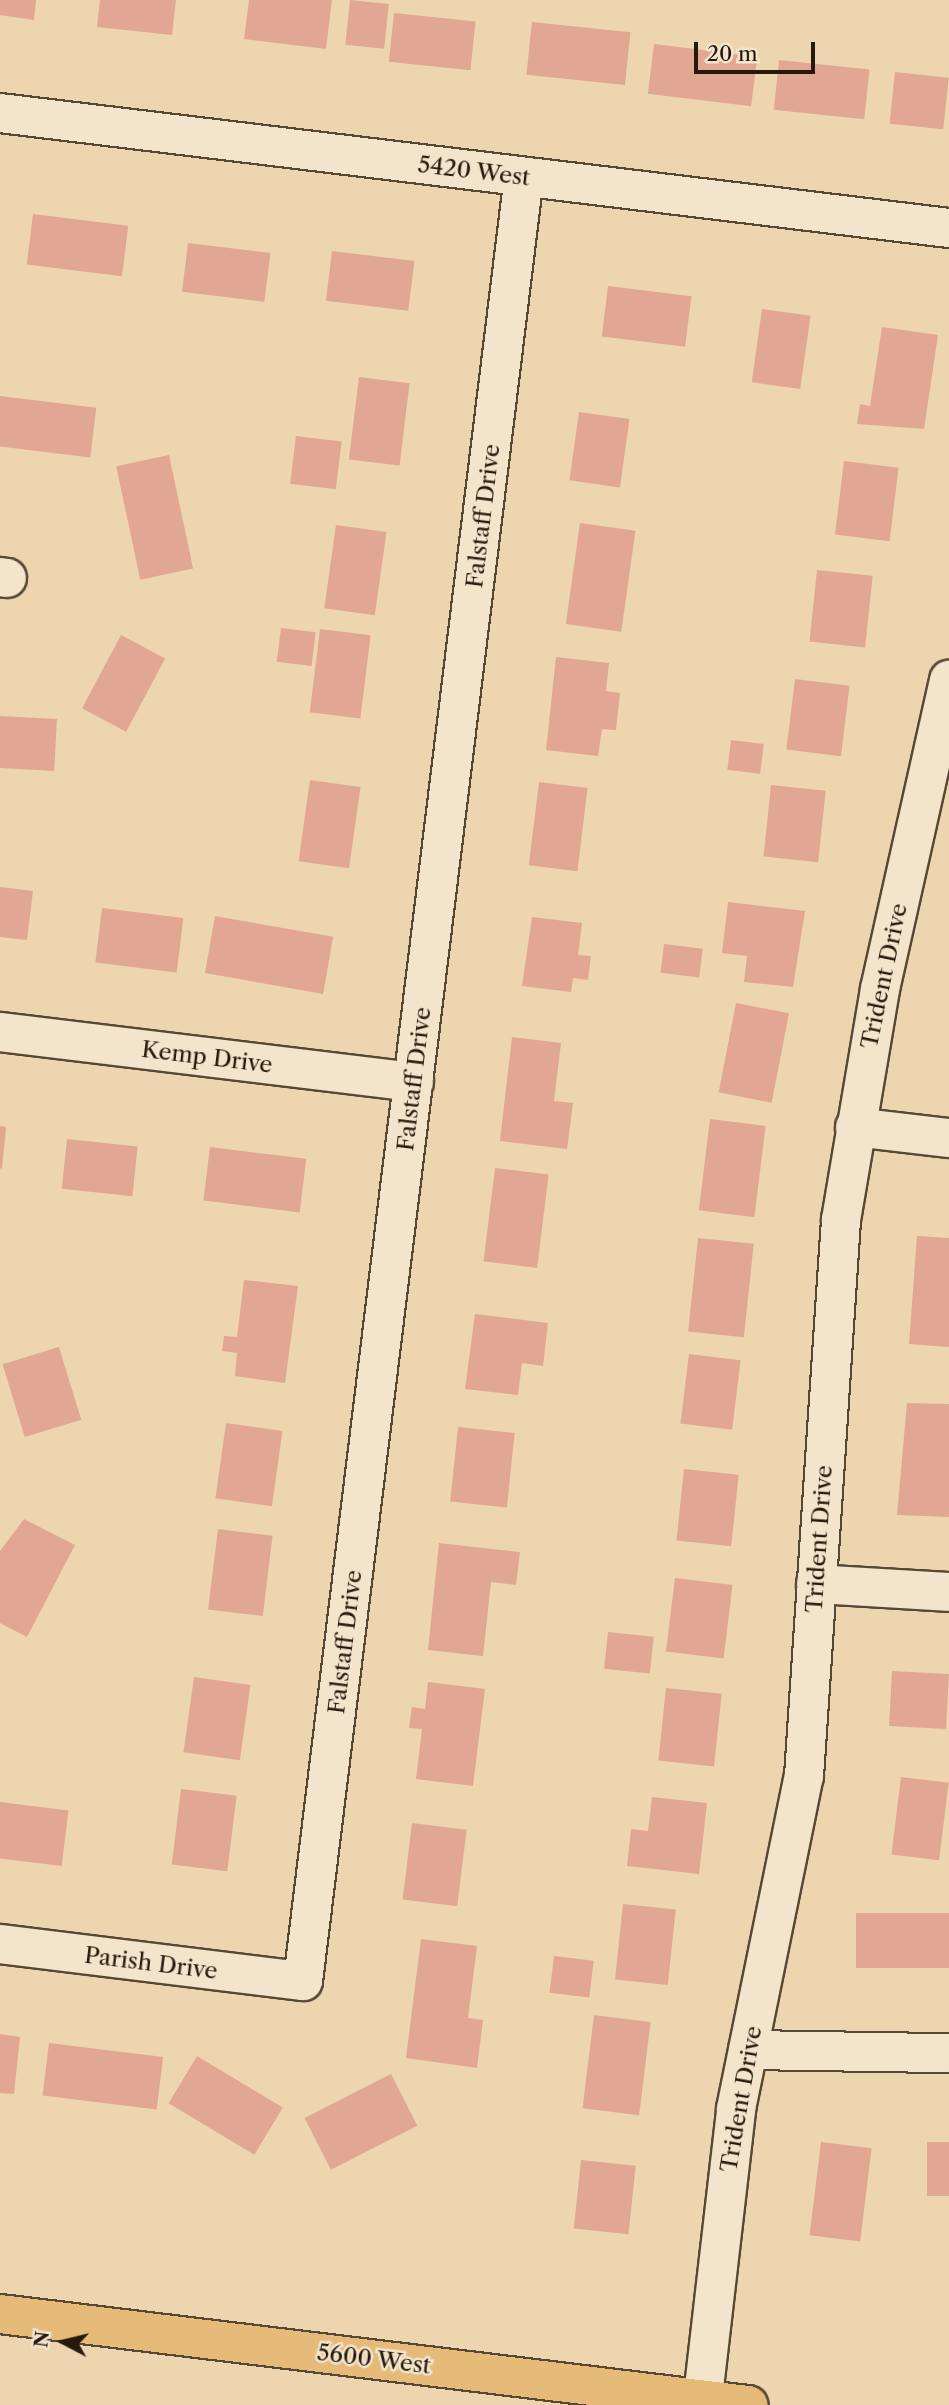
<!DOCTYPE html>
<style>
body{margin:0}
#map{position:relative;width:949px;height:2405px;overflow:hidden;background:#edd5b0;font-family:"Libre Caslon Text",serif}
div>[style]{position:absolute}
.building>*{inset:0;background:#e1a792;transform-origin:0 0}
.roads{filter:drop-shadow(2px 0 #574836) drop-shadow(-2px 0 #574836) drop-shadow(0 2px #574836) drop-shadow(0 -2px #574836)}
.minor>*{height:38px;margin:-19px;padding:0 19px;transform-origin:19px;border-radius:19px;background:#f3e4cc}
.major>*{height:38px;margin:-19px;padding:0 19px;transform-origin:19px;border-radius:19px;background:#e6ba78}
span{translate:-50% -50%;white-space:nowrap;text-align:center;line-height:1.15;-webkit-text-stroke:5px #f3e4cc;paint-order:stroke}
.street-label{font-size:23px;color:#25190d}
.north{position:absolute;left:28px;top:2307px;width:70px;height:70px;-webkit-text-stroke:5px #f3e4cc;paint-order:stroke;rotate:277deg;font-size:19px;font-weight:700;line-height:28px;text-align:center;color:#25190d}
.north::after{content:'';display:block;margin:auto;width:24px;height:32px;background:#25190d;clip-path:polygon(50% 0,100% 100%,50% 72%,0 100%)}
.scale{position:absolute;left:694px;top:42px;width:121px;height:32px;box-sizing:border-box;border:4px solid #25190d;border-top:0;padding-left:9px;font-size:21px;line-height:24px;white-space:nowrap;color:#25190d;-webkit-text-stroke:5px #f3e4cc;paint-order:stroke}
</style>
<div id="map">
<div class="building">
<div style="clip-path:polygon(0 0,36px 0,34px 20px,0 15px)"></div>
<div style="clip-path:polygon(100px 0,176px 0,172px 35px,97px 27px)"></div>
<div style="clip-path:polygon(249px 0,332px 0,326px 49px,244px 39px)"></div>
<div style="left:350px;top:0;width:39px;height:45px;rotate:6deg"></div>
<div style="left:394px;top:13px;width:82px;height:49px;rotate:6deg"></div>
<div style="left:532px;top:22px;width:99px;height:53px;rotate:6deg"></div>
<div style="left:654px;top:44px;width:104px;height:50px;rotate:7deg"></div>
<div style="left:779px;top:60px;width:91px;height:50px;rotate:6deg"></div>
<div style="left:895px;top:72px;width:54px;height:52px;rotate:6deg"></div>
<div style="left:33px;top:214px;width:96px;height:51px;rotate:7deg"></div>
<div style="left:188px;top:243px;width:83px;height:49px;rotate:7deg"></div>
<div style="left:332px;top:251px;width:83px;height:50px;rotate:7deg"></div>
<div style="left:608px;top:286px;width:84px;height:51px;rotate:7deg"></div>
<div style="left:762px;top:309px;width:49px;height:74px;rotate:8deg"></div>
<div style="clip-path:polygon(882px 327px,938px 335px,924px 429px,857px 424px,860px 404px,870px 406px)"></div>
<div style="left:359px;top:377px;width:51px;height:83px;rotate:7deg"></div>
<div style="left:0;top:396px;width:97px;height:50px;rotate:7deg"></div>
<div style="left:579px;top:412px;width:51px;height:69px;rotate:8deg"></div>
<div style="left:296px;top:436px;width:46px;height:48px;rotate:7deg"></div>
<div style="left:169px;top:455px;width:116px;height:54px;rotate:78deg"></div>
<div style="left:844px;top:461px;width:55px;height:74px;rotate:7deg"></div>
<div style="left:580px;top:523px;width:56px;height:102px;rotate:8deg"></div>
<div style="left:336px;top:525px;width:51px;height:84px;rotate:8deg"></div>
<div style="left:817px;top:570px;width:56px;height:72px;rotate:6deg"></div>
<div style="left:281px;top:628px;width:35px;height:34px;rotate:7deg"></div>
<div style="left:320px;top:629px;width:51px;height:84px;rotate:7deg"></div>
<div style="left:121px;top:635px;width:50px;height:83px;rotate:28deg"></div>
<div style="clip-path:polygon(556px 657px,609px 663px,606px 691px,620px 693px,616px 730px,602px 729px,598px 756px,546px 750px)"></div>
<div style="left:795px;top:679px;width:55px;height:71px;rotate:7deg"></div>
<div style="left:0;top:716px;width:57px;height:52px;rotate:3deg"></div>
<div style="left:731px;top:740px;width:33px;height:30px;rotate:7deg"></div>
<div style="left:310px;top:780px;width:51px;height:82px;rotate:8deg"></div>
<div style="left:539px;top:782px;width:49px;height:84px;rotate:7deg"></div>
<div style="left:771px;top:785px;width:55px;height:72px;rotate:6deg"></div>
<div style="clip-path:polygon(0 887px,33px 891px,27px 940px,0 937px)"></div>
<div style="clip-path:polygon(728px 902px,805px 911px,793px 987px,744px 982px,747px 956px,722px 953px)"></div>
<div style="left:102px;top:908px;width:82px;height:55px;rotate:7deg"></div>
<div style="left:215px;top:916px;width:120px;height:58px;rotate:10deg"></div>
<div style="clip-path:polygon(532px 917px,582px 923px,578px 955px,591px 956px,588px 980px,573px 978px,571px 992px,522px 986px)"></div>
<div style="left:664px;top:944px;width:39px;height:29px;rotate:7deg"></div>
<div style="left:736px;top:1003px;width:54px;height:91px;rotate:11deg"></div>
<div style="clip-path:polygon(512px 1037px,561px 1043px,554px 1101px,573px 1103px,567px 1149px,500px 1141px)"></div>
<div style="left:710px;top:1119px;width:56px;height:92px;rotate:7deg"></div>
<div style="clip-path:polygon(0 1126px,6px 1127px,2px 1169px,0 1168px)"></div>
<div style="left:67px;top:1139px;width:71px;height:50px;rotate:6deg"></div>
<div style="left:210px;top:1147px;width:97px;height:54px;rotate:7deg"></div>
<div style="left:495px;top:1168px;width:54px;height:94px;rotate:7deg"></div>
<div style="clip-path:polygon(917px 1236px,949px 1238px,949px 1347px,909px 1344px)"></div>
<div style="left:698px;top:1238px;width:56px;height:94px;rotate:6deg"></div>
<div style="clip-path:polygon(244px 1280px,298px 1286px,285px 1383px,235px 1376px,237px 1353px,222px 1351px,224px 1336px,237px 1337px)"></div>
<div style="clip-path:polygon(475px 1314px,548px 1323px,543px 1366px,522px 1363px,518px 1395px,465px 1389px)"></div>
<div style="left:59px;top:1347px;width:76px;height:59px;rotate:73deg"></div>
<div style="left:689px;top:1354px;width:52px;height:70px;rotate:7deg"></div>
<div style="clip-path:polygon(907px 1403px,949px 1404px,949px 1517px,897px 1515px)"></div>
<div style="left:226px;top:1423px;width:57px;height:76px;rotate:8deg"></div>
<div style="left:458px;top:1427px;width:57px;height:75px;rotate:6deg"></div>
<div style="left:684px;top:1469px;width:55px;height:72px;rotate:6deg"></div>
<div style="clip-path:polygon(24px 1519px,75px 1545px,27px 1637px,0 1623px,0 1551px)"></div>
<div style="left:218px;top:1529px;width:55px;height:81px;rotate:7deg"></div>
<div style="clip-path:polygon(439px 1543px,520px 1552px,516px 1585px,491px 1582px,483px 1656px,428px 1650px)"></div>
<div style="left:675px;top:1578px;width:58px;height:74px;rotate:7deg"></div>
<div style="left:608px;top:1632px;width:46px;height:37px;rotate:6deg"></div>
<div style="left:892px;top:1671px;width:57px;height:55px;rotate:3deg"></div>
<div style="left:194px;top:1677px;width:57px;height:76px;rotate:8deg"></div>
<div style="clip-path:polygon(428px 1682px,485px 1689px,473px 1786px,416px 1779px,422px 1729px,409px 1728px,412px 1707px,425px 1709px)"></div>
<div style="left:666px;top:1688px;width:56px;height:73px;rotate:6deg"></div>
<div style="left:901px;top:1777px;width:48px;height:78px;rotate:7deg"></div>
<div style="left:181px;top:1789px;width:56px;height:76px;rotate:7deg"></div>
<div style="clip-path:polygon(652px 1797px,707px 1803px,699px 1874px,627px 1866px,631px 1829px,648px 1831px)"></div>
<div style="left:0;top:1802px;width:69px;height:56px;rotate:7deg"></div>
<div style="left:412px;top:1823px;width:55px;height:77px;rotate:7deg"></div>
<div style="left:623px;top:1904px;width:53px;height:76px;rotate:6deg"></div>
<div style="left:949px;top:1913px;width:55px;height:93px;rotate:90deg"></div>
<div style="clip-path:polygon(421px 1939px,477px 1946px,468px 2018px,483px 2020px,477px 2068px,406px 2058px)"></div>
<div style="left:554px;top:1956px;width:40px;height:37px;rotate:7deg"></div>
<div style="left:594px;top:2015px;width:57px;height:94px;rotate:7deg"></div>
<div style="clip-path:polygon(0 2034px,20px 2037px,14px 2094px,0 2093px)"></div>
<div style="left:49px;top:2043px;width:115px;height:53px;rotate:7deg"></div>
<div style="left:197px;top:2056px;width:100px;height:55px;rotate:31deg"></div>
<div style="left:391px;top:2074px;width:58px;height:97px;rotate:63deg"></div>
<div style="left:821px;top:2142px;width:51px;height:94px;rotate:7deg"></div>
<div style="left:927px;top:2142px;width:22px;height:54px"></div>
<div style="left:581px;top:2160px;width:55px;height:69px;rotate:6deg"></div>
</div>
<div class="roads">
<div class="minor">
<div style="left:0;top:113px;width:956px;rotate:6.91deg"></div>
<div style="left:0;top:577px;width:7px;rotate:8deg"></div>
<div style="left:0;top:1032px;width:417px;rotate:6.9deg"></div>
<div style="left:855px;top:1127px;width:95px;rotate:6.7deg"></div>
<div style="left:816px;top:1584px;width:133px;rotate:3.4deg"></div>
<div style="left:0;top:1944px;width:305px;rotate:7deg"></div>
<div style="left:303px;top:1981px;width:1817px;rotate:-83.02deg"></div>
<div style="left:748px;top:2050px;width:201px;rotate:0.9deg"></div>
<div style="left:702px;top:2405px;width:298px;rotate:-83.4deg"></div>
<div style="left:736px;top:2109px;width:340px;rotate:-78.5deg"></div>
<div style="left:804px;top:1776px;width:557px;rotate:-86.19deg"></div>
<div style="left:841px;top:1220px;width:234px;rotate:-80.4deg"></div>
<div style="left:880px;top:989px;width:317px;rotate:-77.4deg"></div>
</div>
<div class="major">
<div style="left:0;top:2314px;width:754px;rotate:6.94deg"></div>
</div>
</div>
<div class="street-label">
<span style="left:474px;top:171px;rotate:7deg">5420 West</span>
<span style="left:483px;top:516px;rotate:-83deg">Falstaff Drive</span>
<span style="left:884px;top:976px;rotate:-78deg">Trident Drive</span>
<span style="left:207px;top:1057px;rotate:7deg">Kemp Drive</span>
<span style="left:414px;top:1079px;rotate:-83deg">Falstaff Drive</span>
<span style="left:819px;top:1539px;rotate:-86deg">Trident Drive</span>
<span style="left:345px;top:1642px;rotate:-83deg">Falstaff Drive</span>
<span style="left:151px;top:1963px;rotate:7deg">Parish Drive</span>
<span style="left:741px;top:2099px;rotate:-80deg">Trident Drive</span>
<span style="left:374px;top:2359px;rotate:7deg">5600 West</span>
</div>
<div class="north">N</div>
<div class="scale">20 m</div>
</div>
